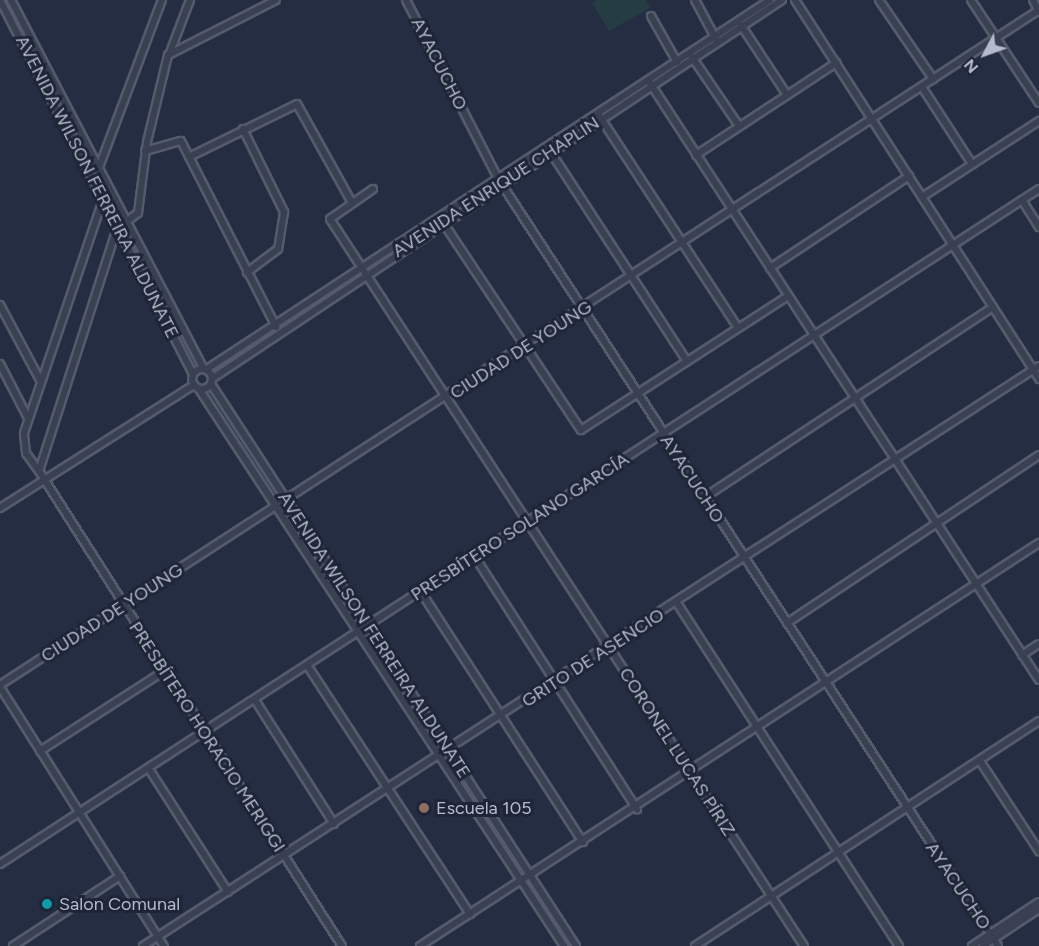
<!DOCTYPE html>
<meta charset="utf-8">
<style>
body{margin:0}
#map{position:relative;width:1039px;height:946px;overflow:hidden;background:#242d42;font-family:Figtree,sans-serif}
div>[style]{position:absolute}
.green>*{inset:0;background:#263c43;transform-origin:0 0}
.roads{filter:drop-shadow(2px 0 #545b6c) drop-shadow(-2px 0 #545b6c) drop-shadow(0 2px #545b6c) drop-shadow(0 -2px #545b6c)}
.minor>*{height:6px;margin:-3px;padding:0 3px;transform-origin:3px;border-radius:3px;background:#394052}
.minor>.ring{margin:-3px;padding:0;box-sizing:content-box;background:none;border:6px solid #394052;border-radius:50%}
.dots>*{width:16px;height:16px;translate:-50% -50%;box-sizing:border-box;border:3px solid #1d2537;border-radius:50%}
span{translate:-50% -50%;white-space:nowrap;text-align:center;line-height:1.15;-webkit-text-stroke:6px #1d2537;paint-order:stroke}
.street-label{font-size:18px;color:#b6bbcc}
.poi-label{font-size:18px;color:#b6bbcc}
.left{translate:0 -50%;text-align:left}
.north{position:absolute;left:955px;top:24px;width:60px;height:60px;-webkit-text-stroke:4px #1d2537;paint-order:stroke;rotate:229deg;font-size:16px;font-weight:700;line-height:24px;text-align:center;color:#b6bbcc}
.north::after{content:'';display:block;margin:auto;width:21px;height:27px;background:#b6bbcc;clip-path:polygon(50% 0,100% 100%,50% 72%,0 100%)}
</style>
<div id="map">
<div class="green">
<div style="clip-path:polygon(597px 0,646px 0,650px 8px,609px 31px,592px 3px)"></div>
<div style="clip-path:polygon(11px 9px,195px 363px,192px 364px)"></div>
<div style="left:212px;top:392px;width:125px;height:4px;rotate:57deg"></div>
<div style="left:286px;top:508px;width:137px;height:4px;rotate:57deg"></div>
<div style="clip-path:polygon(368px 634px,441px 745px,438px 747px,364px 636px)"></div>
<div style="clip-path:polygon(450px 759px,522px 870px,518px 872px,447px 761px)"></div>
</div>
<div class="roads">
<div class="minor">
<div style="left:0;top:0;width:421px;rotate:62.7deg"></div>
<div style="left:11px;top:0;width:415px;rotate:62.4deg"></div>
<div style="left:406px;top:0;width:203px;rotate:62.7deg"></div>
<div style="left:499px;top:180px;width:914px;rotate:56.92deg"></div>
<div style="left:695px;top:0;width:44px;rotate:61.7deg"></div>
<div style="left:795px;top:0;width:451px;rotate:57.2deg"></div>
<div style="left:879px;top:0;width:96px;rotate:55.6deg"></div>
<div style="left:971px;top:0;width:123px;rotate:56.6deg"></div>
<div style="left:1033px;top:0;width:13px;rotate:63deg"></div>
<div style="left:651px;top:16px;width:53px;rotate:60.5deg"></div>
<div style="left:741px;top:25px;width:84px;rotate:56.7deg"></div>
<div style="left:169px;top:55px;width:59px;rotate:-69.1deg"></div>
<div style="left:692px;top:57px;width:83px;rotate:55.7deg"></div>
<div style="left:648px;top:80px;width:716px;rotate:56.91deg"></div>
<div style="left:922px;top:87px;width:92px;rotate:57deg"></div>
<div style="left:600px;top:117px;width:252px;rotate:56.8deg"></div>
<div style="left:243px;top:129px;width:93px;rotate:63.7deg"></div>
<div style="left:284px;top:212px;width:37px;rotate:99deg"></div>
<div style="left:278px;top:249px;width:39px;rotate:143deg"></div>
<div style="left:548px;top:148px;width:254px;rotate:56.9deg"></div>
<div style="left:145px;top:151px;width:37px;rotate:-16deg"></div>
<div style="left:181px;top:141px;width:209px;rotate:62.9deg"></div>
<div style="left:696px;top:155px;width:168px;rotate:-33.3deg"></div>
<div style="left:189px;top:157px;width:120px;rotate:-26.1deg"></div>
<div style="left:297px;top:104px;width:113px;rotate:60.9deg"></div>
<div style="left:98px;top:170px;width:182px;rotate:-69.4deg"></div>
<div style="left:373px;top:189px;width:52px;rotate:145.1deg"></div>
<div style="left:330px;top:219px;width:868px;rotate:56.9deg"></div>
<div style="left:922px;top:197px;width:140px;rotate:-33deg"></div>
<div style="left:1022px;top:200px;width:32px;rotate:58deg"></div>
<div style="left:442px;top:221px;width:251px;rotate:56.4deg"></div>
<div style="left:581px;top:430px;width:247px;rotate:-32.9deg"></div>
<div style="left:126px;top:222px;width:15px;rotate:-37deg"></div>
<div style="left:138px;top:213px;width:72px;rotate:-82.8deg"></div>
<div style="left:147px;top:142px;width:89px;rotate:-76.4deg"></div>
<div style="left:168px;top:55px;width:121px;rotate:-27deg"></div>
<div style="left:118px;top:225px;width:258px;rotate:107.8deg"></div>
<div style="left:39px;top:471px;width:563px;rotate:57.47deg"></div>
<div style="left:770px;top:268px;width:167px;rotate:-33.5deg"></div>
<div style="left:0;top:305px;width:85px;rotate:61.9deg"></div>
<div style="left:0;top:364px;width:61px;rotate:62.6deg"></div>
<div class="ring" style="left:192px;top:369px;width:14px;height:14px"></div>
<div style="left:207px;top:369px;width:673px;rotate:-33.24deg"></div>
<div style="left:213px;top:378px;width:683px;rotate:-33.6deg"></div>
<div style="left:211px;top:384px;width:670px;rotate:57deg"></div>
<div style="left:199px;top:389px;width:666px;rotate:56.76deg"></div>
<div style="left:39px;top:471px;width:22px;rotate:-126deg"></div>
<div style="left:26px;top:453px;width:20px;rotate:-96deg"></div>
<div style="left:24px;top:433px;width:247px;rotate:-71.3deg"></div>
<div style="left:705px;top:497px;width:345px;rotate:-33.4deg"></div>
<div style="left:0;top:508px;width:230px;rotate:-32.4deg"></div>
<div style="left:475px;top:557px;width:300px;rotate:57.3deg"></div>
<div style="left:421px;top:592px;width:298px;rotate:57.1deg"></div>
<div style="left:677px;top:603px;width:409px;rotate:57.1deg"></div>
<div style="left:787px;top:623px;width:303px;rotate:-33.7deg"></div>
<div style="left:1022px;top:655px;width:20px;rotate:-33deg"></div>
<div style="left:307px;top:665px;width:298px;rotate:56.8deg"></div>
<div style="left:0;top:685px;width:1239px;rotate:-33.01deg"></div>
<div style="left:0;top:687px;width:307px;rotate:57.7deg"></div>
<div style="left:255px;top:700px;width:147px;rotate:57.5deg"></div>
<div style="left:40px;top:751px;width:148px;rotate:-32.8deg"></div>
<div style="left:980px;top:761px;width:108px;rotate:56.8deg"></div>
<div style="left:149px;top:769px;width:146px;rotate:57.3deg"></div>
<div style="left:0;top:864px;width:1239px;rotate:-33.01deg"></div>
<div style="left:13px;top:946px;width:128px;rotate:-33.2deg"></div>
<div style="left:143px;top:946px;width:1067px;rotate:-32.92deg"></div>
<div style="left:420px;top:946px;width:739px;rotate:-33.07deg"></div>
<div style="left:695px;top:946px;width:411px;rotate:-33.2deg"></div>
<div style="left:972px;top:946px;width:80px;rotate:-33.3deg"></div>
<div style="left:983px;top:946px;width:67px;rotate:-33.5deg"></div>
</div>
</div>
<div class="dots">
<div style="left:424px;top:808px;background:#8d6e63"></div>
<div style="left:47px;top:904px;background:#0f9aa8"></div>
</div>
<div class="street-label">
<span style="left:439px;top:64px;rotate:63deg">AYACUCHO</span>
<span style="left:97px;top:187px;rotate:63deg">AVENIDA WILSON FERREIRA ALDUNATE</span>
<span style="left:496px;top:187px;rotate:-33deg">AVENIDA ENRIQUE CHAPLIN</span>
<span style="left:521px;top:350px;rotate:-33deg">CIUDAD DE YOUNG</span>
<span style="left:692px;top:479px;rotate:57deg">AYACUCHO</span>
<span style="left:520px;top:527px;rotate:-33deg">PRESBÍTERO SOLANO GARCÍA</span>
<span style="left:112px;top:613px;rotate:-33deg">CIUDAD DE YOUNG</span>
<span style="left:374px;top:635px;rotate:57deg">AVENIDA WILSON FERREIRA ALDUNATE</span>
<span style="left:593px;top:658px;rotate:-33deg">GRITO DE ASENCIO</span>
<span style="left:207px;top:737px;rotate:57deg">PRESBÍTERO HORACIO MERIGGI</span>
<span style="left:677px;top:752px;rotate:57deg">CORONEL LUCAS PÍRIZ</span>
<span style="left:958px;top:886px;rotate:56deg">AYACUCHO</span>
</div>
<div class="poi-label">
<span class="left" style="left:436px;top:808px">Escuela 105</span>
<span class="left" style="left:59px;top:904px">Salon Comunal</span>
</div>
<div class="north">N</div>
</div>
